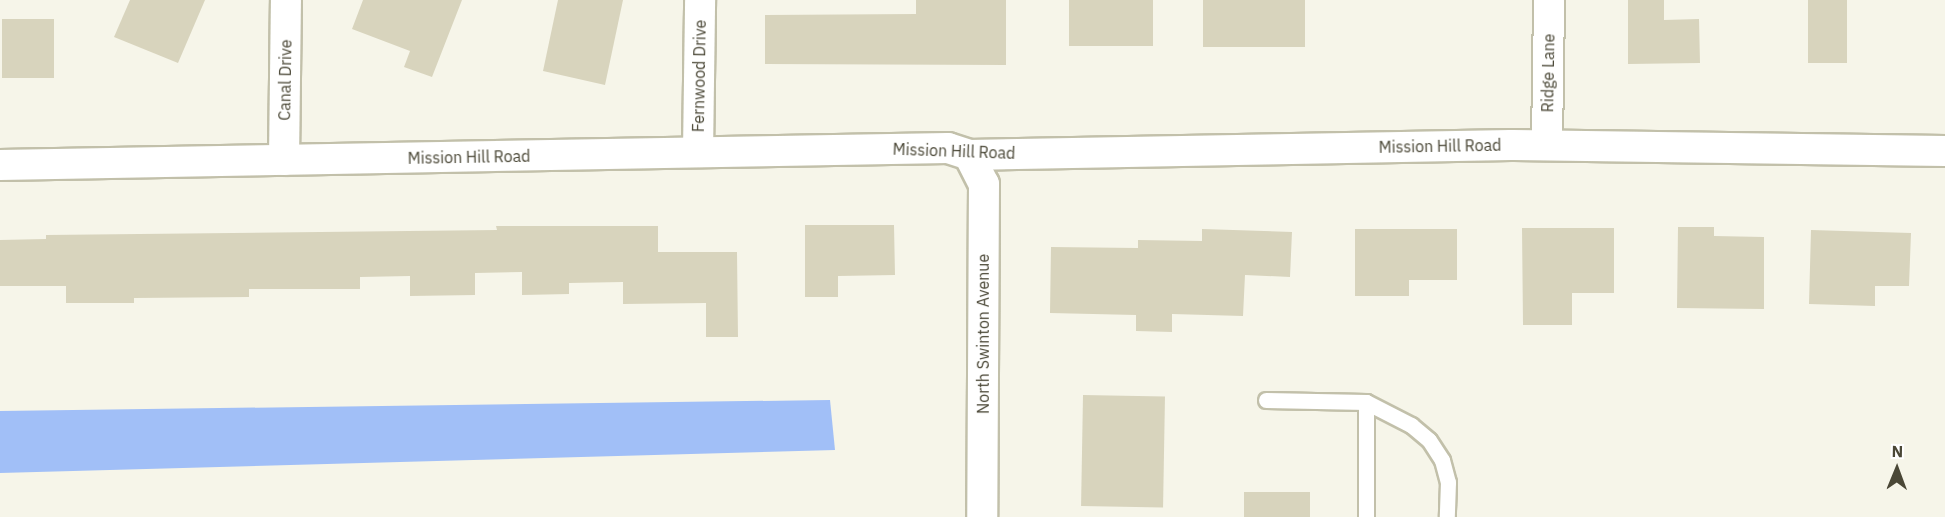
<!DOCTYPE html>
<style>
body{margin:0}
#map{position:relative;width:1945px;height:517px;overflow:hidden;background:#f6f5e9;font-family:"IBM Plex Sans",sans-serif}
div>[style]{position:absolute}
.water>*{inset:0;background:#a1bff7}
.building>*{inset:0;background:#d8d4bd;transform-origin:0 0}
.roads{filter:drop-shadow(2px 0 #c2c0aa) drop-shadow(-2px 0 #c2c0aa) drop-shadow(0 2px #c2c0aa) drop-shadow(0 -2px #c2c0aa)}
.service>*{height:15px;margin:-7.5px;padding:0 7.5px;transform-origin:7.5px;border-radius:7.5px;background:#fff}
.minor>*{height:30px;margin:-15px;padding:0 15px;transform-origin:15px;border-radius:15px;background:#fff}
span{translate:-50% -50%;white-space:nowrap;text-align:center;line-height:1.15;-webkit-text-stroke:4.5px #fff;paint-order:stroke}
.street-label{font-size:16px;color:#4a4736}
.north{position:absolute;left:1867px;top:439px;width:60px;height:60px;-webkit-text-stroke:4px #fff;paint-order:stroke;rotate:1deg;font-size:16px;font-weight:700;line-height:24px;text-align:center;color:#4a4736}
.north::after{content:'';display:block;margin:auto;width:21px;height:27px;background:#4a4736;clip-path:polygon(50% 0,100% 100%,50% 72%,0 100%)}
</style>
<div id="map">
<div class="water">
<div style="clip-path:polygon(830px 400px,835px 450px,0 473px,0 411px)"></div>
</div>
<div class="building">
<div style="clip-path:polygon(130px 0,205px 0,178px 63px,114px 37px)"></div>
<div style="clip-path:polygon(363px 0,462px 0,432px 77px,404px 67px,410px 51px,352px 29px)"></div>
<div style="clip-path:polygon(558px 0,623px 0,605px 85px,543px 71px)"></div>
<div style="clip-path:polygon(916px 0,1006px 0,1006px 65px,765px 64px,765px 15px,916px 14px)"></div>
<div style="left:1069px;top:0;width:84px;height:46px"></div>
<div style="left:1203px;top:0;width:102px;height:47px"></div>
<div style="clip-path:polygon(1628px 0,1664px 0,1664px 20px,1699px 19px,1700px 63px,1628px 64px)"></div>
<div style="left:1808px;top:0;width:39px;height:63px"></div>
<div style="left:2px;top:19px;width:52px;height:59px"></div>
<div style="clip-path:polygon(805px 225px,894px 225px,895px 275px,838px 276px,838px 297px,805px 297px)"></div>
<div style="clip-path:polygon(496px 226px,658px 226px,658px 252px,737px 252px,738px 337px,706px 337px,706px 303px,623px 304px,623px 282px,569px 283px,569px 294px,522px 295px,522px 272px,475px 273px,475px 295px,410px 296px,410px 276px,360px 277px,360px 289px,249px 289px,249px 297px,134px 298px,134px 303px,66px 303px,66px 286px,0 286px,0 240px,46px 239px,46px 235px,497px 230px)"></div>
<div style="clip-path:polygon(1678px 227px,1714px 227px,1714px 236px,1764px 237px,1764px 309px,1677px 308px)"></div>
<div style="clip-path:polygon(1522px 228px,1614px 228px,1614px 293px,1572px 293px,1572px 325px,1523px 325px)"></div>
<div style="clip-path:polygon(1202px 229px,1292px 232px,1290px 277px,1245px 275px,1243px 316px,1172px 314px,1172px 332px,1136px 331px,1136px 315px,1050px 313px,1051px 247px,1138px 248px,1138px 240px,1202px 241px)"></div>
<div style="clip-path:polygon(1355px 229px,1457px 229px,1457px 280px,1409px 280px,1409px 296px,1355px 296px)"></div>
<div style="clip-path:polygon(1811px 230px,1911px 233px,1909px 286px,1875px 286px,1875px 306px,1809px 304px)"></div>
<div style="left:1083px;top:395px;width:82px;height:111px;rotate:1deg"></div>
<div style="left:1310px;top:492px;width:25px;height:66px;rotate:90deg"></div>
</div>
<div class="roads">
<div class="service">
<div style="left:1266px;top:400px;width:100px;rotate:1.1deg"></div>
<div style="left:1366px;top:402px;width:51px;rotate:27.1deg"></div>
<div style="left:1411px;top:425px;width:23px;rotate:40deg"></div>
<div style="left:1429px;top:440px;width:24px;rotate:57deg"></div>
<div style="left:1442px;top:460px;width:23px;rotate:75deg"></div>
<div style="left:1448px;top:482px;width:35px;rotate:92deg"></div>
<div style="left:1366px;top:517px;width:115px;rotate:-90deg"></div>
</div>
<div class="minor">
<div style="left:1547px;top:145px;width:145px;rotate:-89.2deg"></div>
<div style="left:698px;top:152px;width:152px;rotate:-89.2deg"></div>
<div style="left:969px;top:155px;width:33px;rotate:63deg"></div>
<div style="left:984px;top:184px;width:333px;rotate:90.3deg"></div>
<div style="left:284px;top:160px;width:160px;rotate:-89.3deg"></div>
<div style="left:0;top:165px;width:948px;rotate:-1.03deg"></div>
<div style="left:948px;top:148px;width:22px;rotate:18deg"></div>
<div style="left:969px;top:155px;width:542px;rotate:-1.06deg"></div>
<div style="left:1511px;top:145px;width:434px;rotate:0.8deg"></div>
</div>
</div>
<div class="street-label">
<span style="left:1548px;top:73px;rotate:-89deg">Ridge Lane</span>
<span style="left:699px;top:76px;rotate:-89deg">Fernwood Drive</span>
<span style="left:285px;top:80px;rotate:-89deg">Canal Drive</span>
<span style="left:1440px;top:146px;rotate:-1deg">Mission Hill Road</span>
<span style="left:954px;top:151px;rotate:2deg">Mission Hill Road</span>
<span style="left:469px;top:157px;rotate:-1deg">Mission Hill Road</span>
<span style="left:983px;top:334px;rotate:-90deg">North Swinton Avenue</span>
</div>
<div class="north">N</div>
</div>
